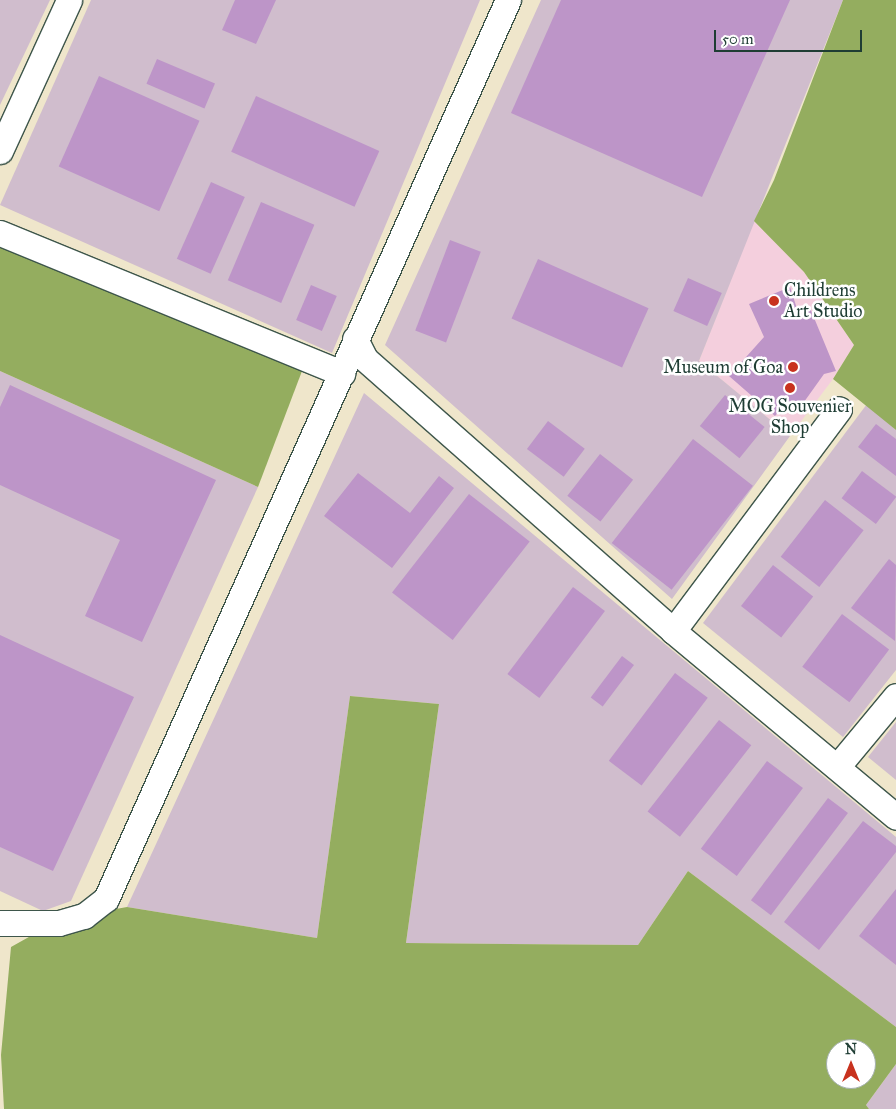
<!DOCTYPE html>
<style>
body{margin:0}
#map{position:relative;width:896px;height:1109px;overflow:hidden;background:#efe6cb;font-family:"IM FELL Great Primer",serif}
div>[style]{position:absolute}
.built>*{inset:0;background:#f4cfdd}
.industrial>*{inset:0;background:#d0bdcd}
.forest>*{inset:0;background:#94ad5f}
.building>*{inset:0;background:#bd95c8;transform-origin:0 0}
.roads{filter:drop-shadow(1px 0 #3e564b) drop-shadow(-1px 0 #3e564b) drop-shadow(0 1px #3e564b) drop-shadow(0 -1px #3e564b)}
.minor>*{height:25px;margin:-12.5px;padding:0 12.5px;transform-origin:12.5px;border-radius:12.5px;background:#fff}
.dots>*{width:14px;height:14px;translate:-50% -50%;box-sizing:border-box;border:2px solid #fff;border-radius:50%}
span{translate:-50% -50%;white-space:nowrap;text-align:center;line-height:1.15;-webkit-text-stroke:5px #fff;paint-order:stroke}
.poi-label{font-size:18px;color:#1f3d34}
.left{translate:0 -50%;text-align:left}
.right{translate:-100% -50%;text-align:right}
.north{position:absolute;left:826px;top:1039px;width:50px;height:50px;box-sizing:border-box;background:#fff;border:1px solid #a5b1ae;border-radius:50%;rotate:0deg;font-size:14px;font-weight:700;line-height:20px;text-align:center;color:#1f3d34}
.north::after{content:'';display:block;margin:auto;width:18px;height:22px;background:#c8321e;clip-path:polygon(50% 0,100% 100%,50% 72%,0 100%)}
.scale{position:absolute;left:714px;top:30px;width:148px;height:22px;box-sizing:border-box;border:2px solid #1f3d34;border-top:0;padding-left:6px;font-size:15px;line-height:18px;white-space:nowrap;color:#1f3d34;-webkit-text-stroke:4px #fff;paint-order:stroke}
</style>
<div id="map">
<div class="built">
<div style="clip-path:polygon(754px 221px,804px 272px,854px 345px,833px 379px,790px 436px,699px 361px)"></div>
</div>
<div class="industrial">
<div style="clip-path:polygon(0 0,50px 0,0 105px)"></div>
<div style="clip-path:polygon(91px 0,480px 0,332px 353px,0 205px)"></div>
<div style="clip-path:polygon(541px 0,843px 0,699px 361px,790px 436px,672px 599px,385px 345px)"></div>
<div style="clip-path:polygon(0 371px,258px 487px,71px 901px,43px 911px,0 891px)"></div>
<div style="clip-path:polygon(364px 393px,896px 837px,896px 1027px,688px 871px,638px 945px,406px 943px,439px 704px,350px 696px,317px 938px,127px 907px)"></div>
<div style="clip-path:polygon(867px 404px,896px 430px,896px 670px,843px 737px,703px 623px)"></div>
<div style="clip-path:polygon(896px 722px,896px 780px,868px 757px)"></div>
<div style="clip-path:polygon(896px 1064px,896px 1109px,869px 1109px,866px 1105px)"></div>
</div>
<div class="forest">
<div style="clip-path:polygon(843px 0,896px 0,896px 430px,833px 379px,854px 345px,804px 272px,754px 221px,774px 180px)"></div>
<div style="clip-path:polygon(0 243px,302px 371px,258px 487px,0 371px)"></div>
<div style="clip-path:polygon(evenodd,350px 696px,439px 704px,406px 943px,638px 945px,688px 871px,896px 1027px,896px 1064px,866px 1105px,869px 1109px,4px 1109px,1px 1055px,11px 947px,61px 919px,127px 907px,317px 938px,350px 696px,836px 1049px,866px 1049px,866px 1079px,836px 1079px,836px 1049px)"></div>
</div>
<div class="building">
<div style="clip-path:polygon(235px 0,276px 0,256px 44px,222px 30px)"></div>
<div style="clip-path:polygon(561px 0,790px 0,702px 197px,511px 113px)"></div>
<div style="left:157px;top:59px;width:63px;height:27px;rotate:23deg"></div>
<div style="left:99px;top:76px;width:110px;height:99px;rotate:24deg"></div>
<div style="left:256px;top:96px;width:135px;height:61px;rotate:24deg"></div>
<div style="left:211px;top:182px;width:37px;height:84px;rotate:24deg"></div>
<div style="left:261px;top:202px;width:58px;height:85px;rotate:23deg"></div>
<div style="left:450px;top:240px;width:33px;height:97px;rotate:21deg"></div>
<div style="left:538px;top:259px;width:121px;height:65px;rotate:24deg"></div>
<div style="left:688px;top:278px;width:37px;height:36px;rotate:24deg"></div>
<div style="left:311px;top:285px;width:28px;height:38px;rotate:23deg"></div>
<div style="clip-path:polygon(790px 287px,800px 318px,810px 308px,836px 371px,824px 374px,799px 409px,788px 401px,775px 416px,729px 376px,764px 337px,749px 304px)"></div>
<div style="clip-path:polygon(10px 385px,216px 480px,142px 642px,85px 616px,120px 540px,0 485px,0 407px)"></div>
<div style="left:725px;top:395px;width:51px;height:40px;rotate:39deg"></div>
<div style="left:548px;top:421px;width:46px;height:35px;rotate:37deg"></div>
<div style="clip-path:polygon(876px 424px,896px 439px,896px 476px,858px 447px)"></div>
<div style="left:693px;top:439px;width:76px;height:132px;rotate:38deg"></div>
<div style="left:600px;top:454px;width:42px;height:53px;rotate:38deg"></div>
<div style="left:862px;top:471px;width:43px;height:34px;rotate:37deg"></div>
<div style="clip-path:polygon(358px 473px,410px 513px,439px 476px,454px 488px,392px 568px,324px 516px)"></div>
<div style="left:469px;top:494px;width:77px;height:125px;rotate:38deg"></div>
<div style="left:825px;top:500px;width:49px;height:72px;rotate:38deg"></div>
<div style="clip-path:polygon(889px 559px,896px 565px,895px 641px,851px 608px)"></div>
<div style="left:773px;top:565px;width:51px;height:52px;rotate:38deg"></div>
<div style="left:573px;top:587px;width:40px;height:109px;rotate:37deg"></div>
<div style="left:842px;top:614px;width:59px;height:66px;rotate:37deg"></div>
<div style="clip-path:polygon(0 635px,134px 697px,53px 871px,0 847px)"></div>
<div style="left:622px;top:656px;width:15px;height:52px;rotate:37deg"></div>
<div style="left:675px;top:673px;width:41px;height:110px;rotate:37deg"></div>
<div style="left:719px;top:720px;width:41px;height:116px;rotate:38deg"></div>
<div style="left:767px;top:761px;width:45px;height:110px;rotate:37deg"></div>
<div style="left:828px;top:798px;width:25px;height:128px;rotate:37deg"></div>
<div style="clip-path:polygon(863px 821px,896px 846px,896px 852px,819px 950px,784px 922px)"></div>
<div style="clip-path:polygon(896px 889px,896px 965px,859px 936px)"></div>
</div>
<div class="roads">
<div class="minor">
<div style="left:0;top:151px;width:166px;rotate:-65.4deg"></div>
<div style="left:0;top:233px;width:370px;rotate:22.3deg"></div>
<div style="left:355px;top:339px;width:22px;rotate:63deg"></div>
<div style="left:365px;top:359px;width:411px;rotate:41.4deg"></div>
<div style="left:673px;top:631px;width:290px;rotate:39.8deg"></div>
<div style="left:673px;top:631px;width:277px;rotate:-53.2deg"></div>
<div style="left:837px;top:767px;width:92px;rotate:-50.3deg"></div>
<div style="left:0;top:923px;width:59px"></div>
<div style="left:59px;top:923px;width:26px;rotate:-16deg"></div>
<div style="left:84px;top:916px;width:28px;rotate:-38deg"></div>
<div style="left:106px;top:899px;width:985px;rotate:-65.91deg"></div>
</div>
</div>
<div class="dots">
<div style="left:774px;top:301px;background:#c8321e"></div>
<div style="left:793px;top:367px;background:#c8321e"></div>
<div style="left:790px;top:388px;background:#c8321e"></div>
</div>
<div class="poi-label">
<span class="left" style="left:784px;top:301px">Childrens<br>Art Studio</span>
<span class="right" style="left:783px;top:367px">Museum of Goa</span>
<span style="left:790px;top:417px">MOG Souvenier<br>Shop</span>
</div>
<div class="north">N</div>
<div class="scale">50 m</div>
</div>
